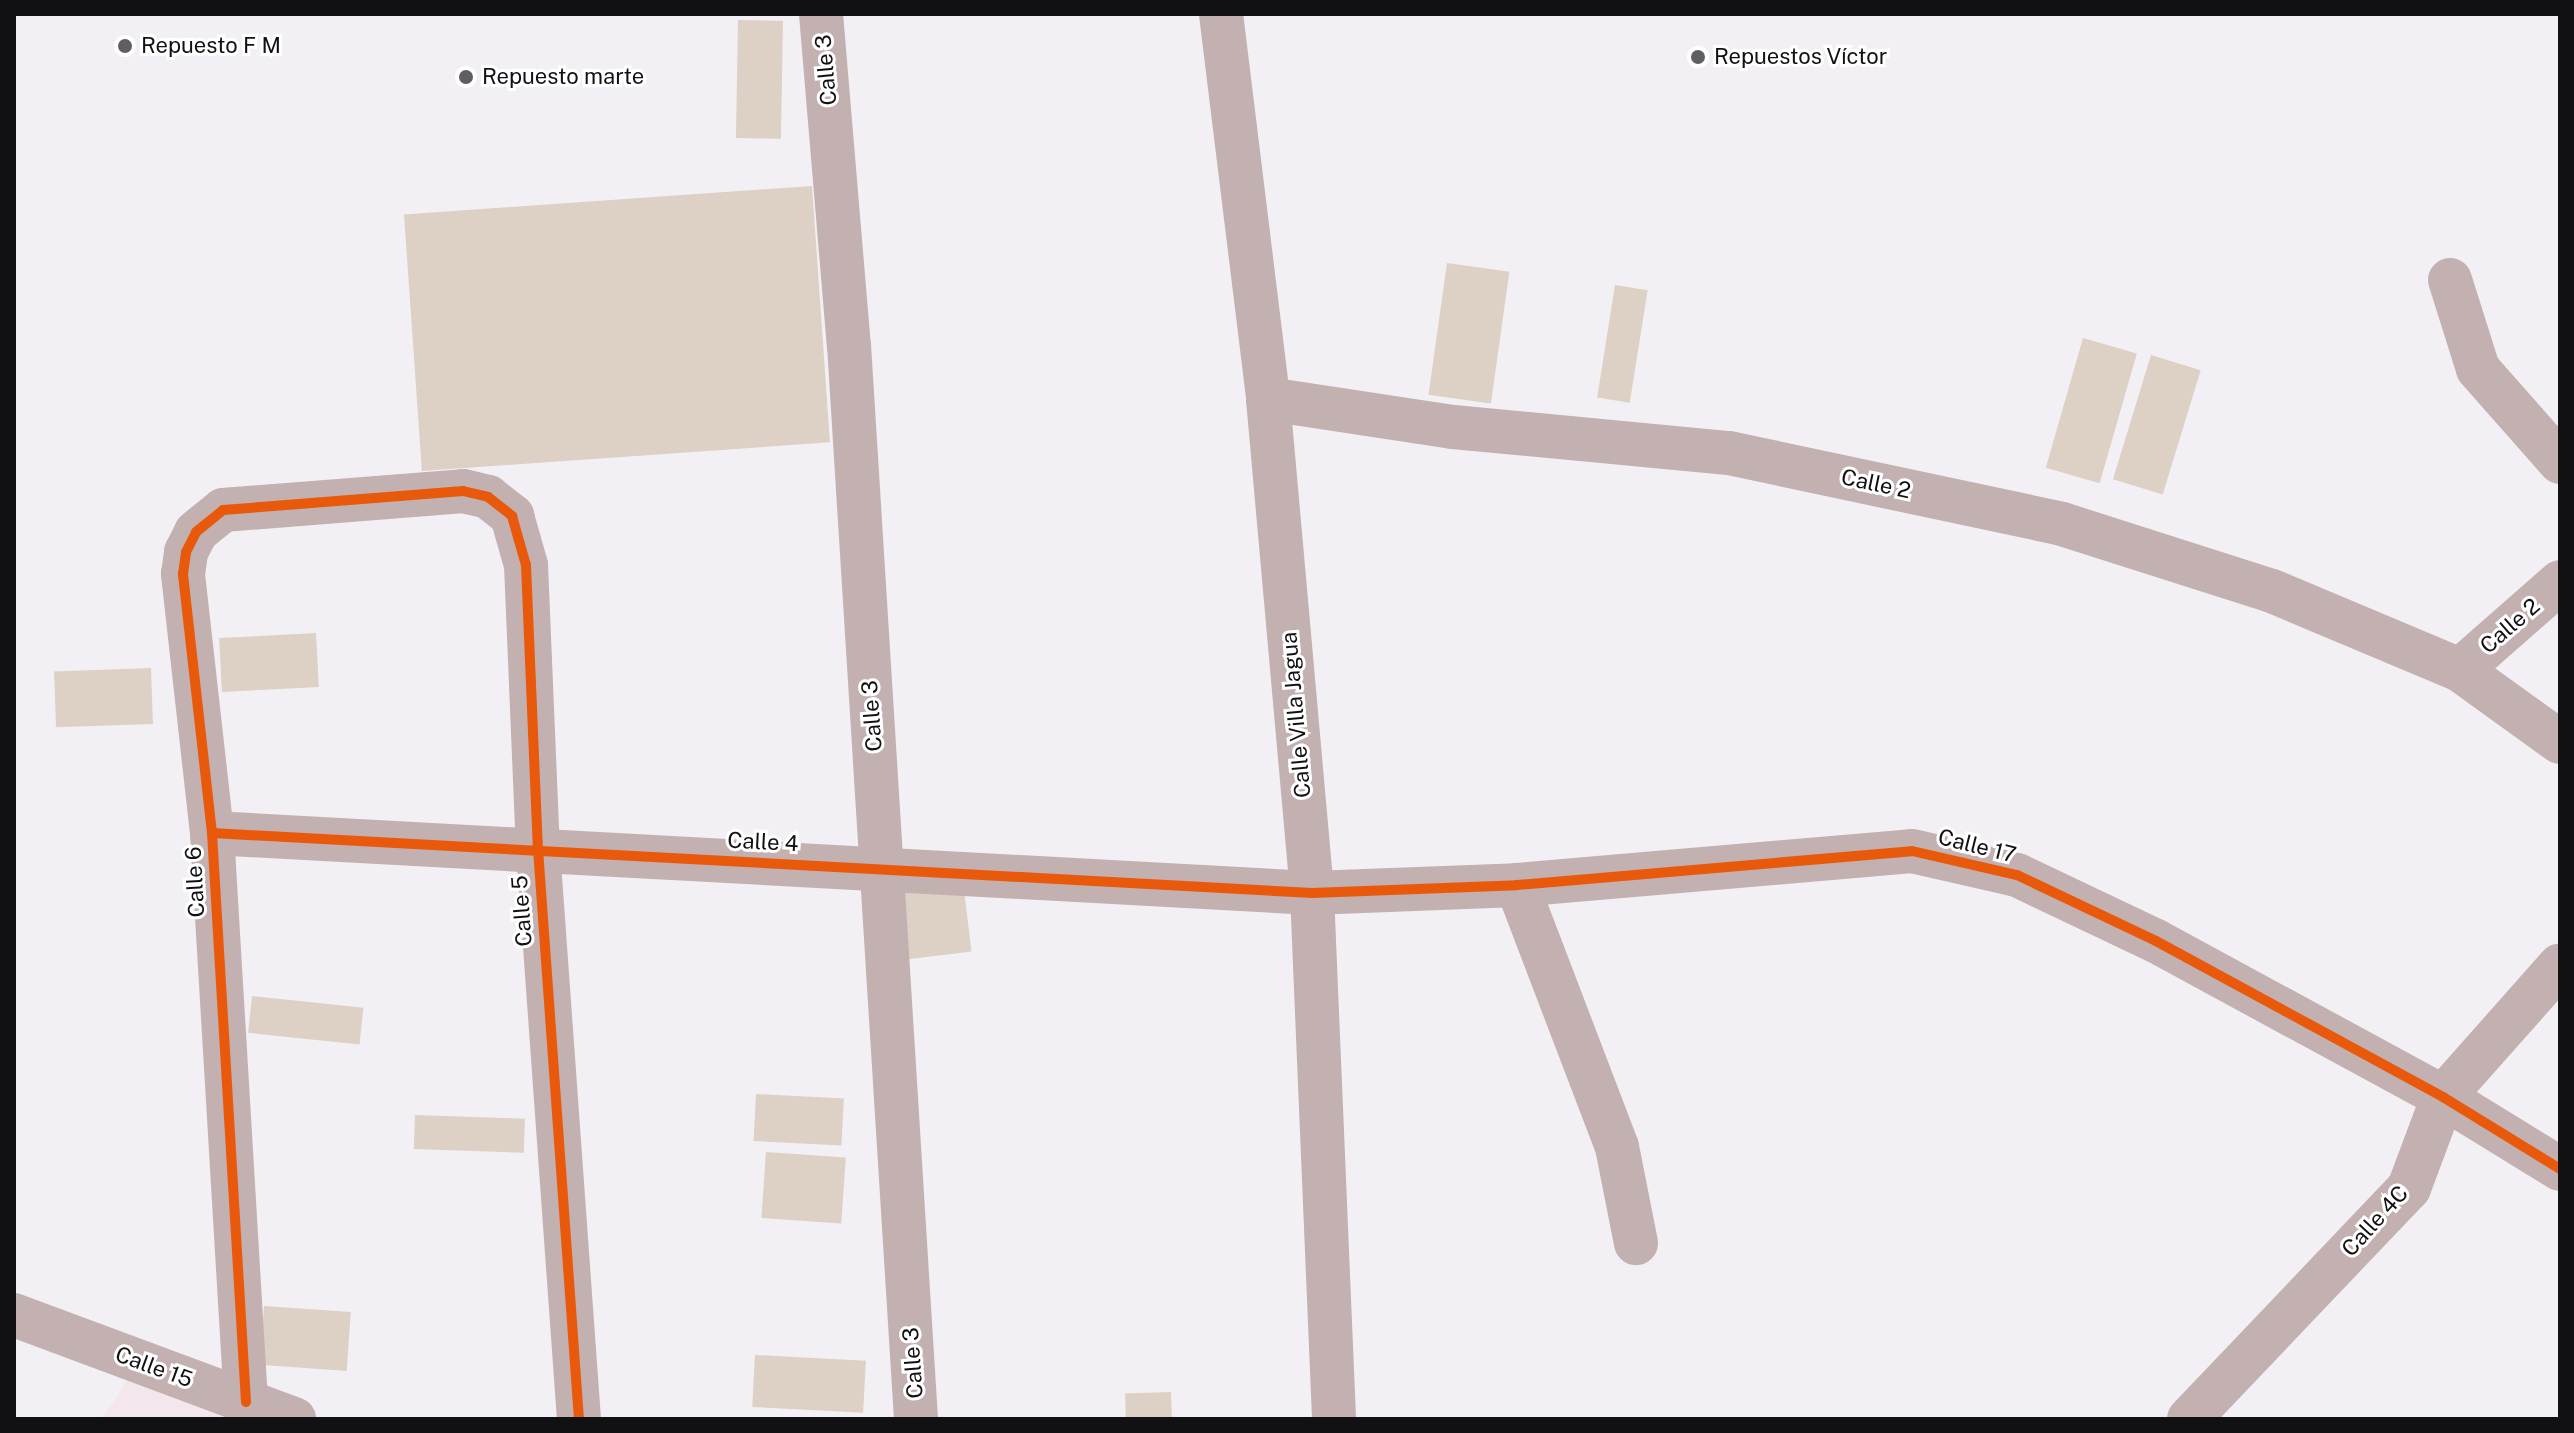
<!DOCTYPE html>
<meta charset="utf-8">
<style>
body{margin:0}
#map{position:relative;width:2574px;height:1433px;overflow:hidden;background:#f2f0f4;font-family:"Public Sans",sans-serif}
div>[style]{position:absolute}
.education>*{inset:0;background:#f4e6ed}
.building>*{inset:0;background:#ddd0c4;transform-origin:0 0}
.street>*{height:44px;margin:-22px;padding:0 22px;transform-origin:22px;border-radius:22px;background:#c3b0b0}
.cycleway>*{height:10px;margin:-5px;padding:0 5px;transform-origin:5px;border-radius:5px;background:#e8590c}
.dots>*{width:22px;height:22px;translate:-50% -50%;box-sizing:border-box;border:4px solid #fff;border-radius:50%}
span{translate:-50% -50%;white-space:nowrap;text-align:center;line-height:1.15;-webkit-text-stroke:6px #fff;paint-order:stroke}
.poi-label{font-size:22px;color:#111013}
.left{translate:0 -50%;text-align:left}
.street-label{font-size:22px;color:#111013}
.frame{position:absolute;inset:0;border:16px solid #111013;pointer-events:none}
</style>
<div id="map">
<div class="education">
<div style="clip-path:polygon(127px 1381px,237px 1419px,102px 1419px)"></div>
</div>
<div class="building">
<div style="left:738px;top:20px;width:45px;height:118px;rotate:1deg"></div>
<div style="left:812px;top:186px;width:257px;height:409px;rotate:86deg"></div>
<div style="left:1447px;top:263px;width:63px;height:133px;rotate:8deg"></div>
<div style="left:1615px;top:285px;width:33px;height:114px;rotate:9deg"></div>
<div style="left:2083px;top:338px;width:56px;height:135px;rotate:16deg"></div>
<div style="left:2151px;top:355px;width:52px;height:130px;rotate:17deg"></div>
<div style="left:316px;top:633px;width:54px;height:97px;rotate:87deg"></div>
<div style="left:151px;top:668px;width:56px;height:97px;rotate:88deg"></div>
<div style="left:963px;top:882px;width:70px;height:64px;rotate:83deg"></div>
<div style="left:252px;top:996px;width:112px;height:37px;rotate:6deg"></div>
<div style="left:756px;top:1094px;width:88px;height:47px;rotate:3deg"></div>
<div style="left:415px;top:1115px;width:110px;height:34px;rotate:2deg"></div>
<div style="left:766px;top:1152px;width:80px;height:66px;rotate:4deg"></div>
<div style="left:264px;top:1306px;width:87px;height:59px;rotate:4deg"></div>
<div style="left:755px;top:1355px;width:111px;height:52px;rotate:3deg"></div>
<div style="left:1171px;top:1392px;width:27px;height:46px;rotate:88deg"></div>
</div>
<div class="street">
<div style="left:821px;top:14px;width:332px;rotate:85.2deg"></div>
<div style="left:849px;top:345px;width:1076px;rotate:86.43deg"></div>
<div style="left:1221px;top:14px;width:388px;rotate:83deg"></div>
<div style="left:1268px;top:399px;width:496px;rotate:84.9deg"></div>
<div style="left:1312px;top:893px;width:526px;rotate:87.6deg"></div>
<div style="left:2450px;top:280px;width:93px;rotate:72.5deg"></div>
<div style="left:2478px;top:369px;width:124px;rotate:48.6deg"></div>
<div style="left:1268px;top:399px;width:187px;rotate:8.6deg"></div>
<div style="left:1453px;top:427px;width:277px;rotate:5.4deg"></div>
<div style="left:1729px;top:453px;width:340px;rotate:12deg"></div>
<div style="left:2062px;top:524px;width:220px;rotate:17.7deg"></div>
<div style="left:2272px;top:591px;width:204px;rotate:22.8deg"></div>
<div style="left:2460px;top:670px;width:123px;rotate:35.8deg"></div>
<div style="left:2460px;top:670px;width:133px;rotate:-41.3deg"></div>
<div style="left:212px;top:833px;width:1102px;rotate:3.12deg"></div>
<div style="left:1312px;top:893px;width:205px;rotate:-2.2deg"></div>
<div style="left:1517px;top:885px;width:396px;rotate:-4.9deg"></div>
<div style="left:1912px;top:851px;width:108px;rotate:12.9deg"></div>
<div style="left:2017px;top:875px;width:154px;rotate:25.4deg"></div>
<div style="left:2156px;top:941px;width:327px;rotate:28.5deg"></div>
<div style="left:2443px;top:1097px;width:137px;rotate:31.6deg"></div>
<div style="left:1517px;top:885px;width:280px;rotate:69.1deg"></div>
<div style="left:1617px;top:1147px;width:98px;rotate:78.8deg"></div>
<div style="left:14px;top:1315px;width:299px;rotate:20.4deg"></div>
<div style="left:246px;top:1402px;width:570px;rotate:-93.42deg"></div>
<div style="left:212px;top:833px;width:261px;rotate:-96.4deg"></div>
<div style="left:183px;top:574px;width:22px;rotate:-82deg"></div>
<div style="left:186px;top:552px;width:22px;rotate:-63deg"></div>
<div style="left:196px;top:532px;width:35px;rotate:-39deg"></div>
<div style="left:223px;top:510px;width:241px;rotate:-4.5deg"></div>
<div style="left:463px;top:491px;width:26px;rotate:13deg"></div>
<div style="left:488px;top:497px;width:31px;rotate:38deg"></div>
<div style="left:512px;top:516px;width:51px;rotate:74.1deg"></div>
<div style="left:526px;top:565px;width:284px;rotate:87.6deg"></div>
<div style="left:538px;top:849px;width:571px;rotate:85.89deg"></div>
<div style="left:2189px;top:1419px;width:319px;rotate:-46.4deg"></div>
<div style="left:2409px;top:1188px;width:97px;rotate:-69.5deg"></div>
<div style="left:2443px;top:1097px;width:176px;rotate:-48.4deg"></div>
</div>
<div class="cycleway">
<div style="left:212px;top:833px;width:1102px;rotate:3.12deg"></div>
<div style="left:1312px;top:893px;width:205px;rotate:-2.2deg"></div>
<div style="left:1517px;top:885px;width:396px;rotate:-4.9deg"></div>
<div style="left:1912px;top:851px;width:108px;rotate:12.9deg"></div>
<div style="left:2017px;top:875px;width:154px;rotate:25.4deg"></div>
<div style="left:2156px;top:941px;width:327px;rotate:28.5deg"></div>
<div style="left:2443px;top:1097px;width:137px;rotate:31.6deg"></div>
<div style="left:246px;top:1402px;width:570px;rotate:-93.42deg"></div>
<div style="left:212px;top:833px;width:261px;rotate:-96.4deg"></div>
<div style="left:183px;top:574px;width:22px;rotate:-82deg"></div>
<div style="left:186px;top:552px;width:22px;rotate:-63deg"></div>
<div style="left:196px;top:532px;width:35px;rotate:-39deg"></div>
<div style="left:223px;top:510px;width:241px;rotate:-4.5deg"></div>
<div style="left:463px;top:491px;width:26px;rotate:13deg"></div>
<div style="left:488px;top:497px;width:31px;rotate:38deg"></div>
<div style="left:512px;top:516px;width:51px;rotate:74.1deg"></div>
<div style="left:526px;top:565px;width:284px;rotate:87.6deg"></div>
<div style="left:538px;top:849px;width:571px;rotate:85.89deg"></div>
</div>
<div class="dots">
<div style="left:125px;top:46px;background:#605e62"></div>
<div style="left:1698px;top:57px;background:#605e62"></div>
<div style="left:466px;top:77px;background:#605e62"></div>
</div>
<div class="poi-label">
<span class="left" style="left:141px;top:46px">Repuesto F M</span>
<span class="left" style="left:1714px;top:57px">Repuestos Víctor</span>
<span class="left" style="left:482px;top:77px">Repuesto marte</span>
</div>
<div class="street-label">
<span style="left:826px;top:70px;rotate:-95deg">Calle 3</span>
<span style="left:1876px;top:484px;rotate:12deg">Calle 2</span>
<span style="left:2510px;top:626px;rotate:-41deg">Calle 2</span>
<span style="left:1296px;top:715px;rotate:-95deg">Calle Villa Jagua</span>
<span style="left:872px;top:716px;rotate:-94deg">Calle 3</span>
<span style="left:763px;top:842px;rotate:3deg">Calle 4</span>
<span style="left:1977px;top:846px;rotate:14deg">Calle 17</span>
<span style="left:195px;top:882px;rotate:-93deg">Calle 6</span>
<span style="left:522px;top:911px;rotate:-94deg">Calle 5</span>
<span style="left:2375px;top:1221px;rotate:-48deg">Calle 4C</span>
<span style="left:913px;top:1363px;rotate:-94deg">Calle 3</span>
<span style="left:154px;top:1367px;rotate:20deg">Calle 15</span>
</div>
<div class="frame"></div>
</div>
